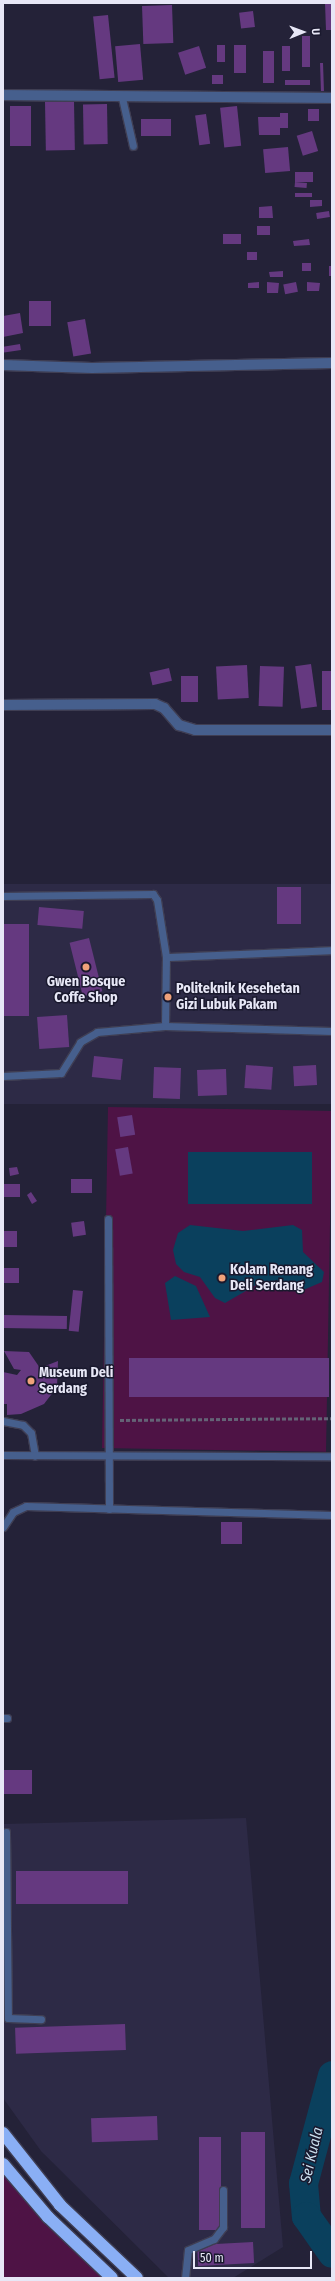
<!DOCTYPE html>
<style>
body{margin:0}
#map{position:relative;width:335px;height:2281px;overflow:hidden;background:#242238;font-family:"Fira Sans Condensed",sans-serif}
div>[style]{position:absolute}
.built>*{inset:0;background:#2d2a46;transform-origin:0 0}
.green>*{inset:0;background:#4e1345;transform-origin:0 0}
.water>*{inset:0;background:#0a405d;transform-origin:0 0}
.river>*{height:29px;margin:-14.5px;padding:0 14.5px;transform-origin:14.5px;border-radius:14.5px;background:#0a405d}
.building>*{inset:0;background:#653980;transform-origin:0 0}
.path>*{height:2.5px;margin-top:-1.25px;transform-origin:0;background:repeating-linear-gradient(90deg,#646376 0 4px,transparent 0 6px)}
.roads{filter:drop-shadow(1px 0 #3f3e53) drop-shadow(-1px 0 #3f3e53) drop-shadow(0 1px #3f3e53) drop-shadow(0 -1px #3f3e53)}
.lane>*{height:7px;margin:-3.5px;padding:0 3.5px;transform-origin:3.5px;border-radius:3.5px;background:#465f8d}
.street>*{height:10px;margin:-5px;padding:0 5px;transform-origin:5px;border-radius:5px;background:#465f8d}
.highway>*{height:12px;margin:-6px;padding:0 6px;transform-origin:6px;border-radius:6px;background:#8aaff5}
.dots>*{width:11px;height:11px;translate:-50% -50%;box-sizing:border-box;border:2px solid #1a192e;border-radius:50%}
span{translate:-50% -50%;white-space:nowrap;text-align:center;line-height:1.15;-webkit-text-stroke:3px #1a192e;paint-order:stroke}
.poi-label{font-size:14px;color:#e7e7f6;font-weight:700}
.left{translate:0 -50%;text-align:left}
.water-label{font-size:15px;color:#cadfee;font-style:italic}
.frame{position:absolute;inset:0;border:4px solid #e7e7f6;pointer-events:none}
.north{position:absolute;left:283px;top:12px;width:40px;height:40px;-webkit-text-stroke:3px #1a192e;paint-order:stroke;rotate:89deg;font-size:11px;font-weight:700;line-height:16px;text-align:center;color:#e7e7f6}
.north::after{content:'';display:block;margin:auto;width:14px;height:18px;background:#e7e7f6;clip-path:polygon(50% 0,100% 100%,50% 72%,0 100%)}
.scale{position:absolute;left:193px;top:2251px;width:119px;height:18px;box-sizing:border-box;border:2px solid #e7e7f6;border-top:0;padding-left:5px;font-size:12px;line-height:14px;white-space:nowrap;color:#e7e7f6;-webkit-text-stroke:3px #1a192e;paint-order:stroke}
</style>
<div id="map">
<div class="built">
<div style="left:332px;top:884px;width:220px;height:329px;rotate:90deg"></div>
<div style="clip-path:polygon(246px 1818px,283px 2247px,233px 2278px,169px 2278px,41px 2151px,3px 2098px,3px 1824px)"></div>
</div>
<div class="green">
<div style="left:108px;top:1107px;width:224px;height:341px;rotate:1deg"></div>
<div style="clip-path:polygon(3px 2167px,104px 2278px,3px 2278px)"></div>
</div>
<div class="water">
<div style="left:312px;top:1152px;width:52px;height:124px;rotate:90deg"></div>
<div style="clip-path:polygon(190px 1225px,243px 1231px,293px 1225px,302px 1230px,303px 1252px,324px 1272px,322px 1282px,301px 1291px,263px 1281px,225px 1303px,215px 1298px,200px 1277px,184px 1272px,176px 1264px,173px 1250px,178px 1233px)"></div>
<div style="clip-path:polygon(175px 1276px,196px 1286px,210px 1317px,171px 1320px,165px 1283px)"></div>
</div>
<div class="river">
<div style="left:332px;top:2075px;width:112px;rotate:105deg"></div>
<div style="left:303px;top:2183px;width:33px;rotate:85deg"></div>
<div style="left:306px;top:2216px;width:45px;rotate:54.9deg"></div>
</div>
<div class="building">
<div style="clip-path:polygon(325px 3px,332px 3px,332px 30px,326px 30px)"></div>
<div style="left:172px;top:5px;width:38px;height:30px;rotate:88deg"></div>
<div style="left:253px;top:11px;width:16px;height:14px;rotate:83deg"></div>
<div style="left:108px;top:15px;width:63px;height:15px;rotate:84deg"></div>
<div style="left:302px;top:36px;width:8px;height:31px"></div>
<div style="left:140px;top:44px;width:36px;height:25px;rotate:85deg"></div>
<div style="left:217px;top:45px;width:8px;height:17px"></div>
<div style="left:234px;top:45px;width:12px;height:28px"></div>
<div style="left:199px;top:46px;width:23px;height:22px;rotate:72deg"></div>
<div style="left:282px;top:46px;width:8px;height:25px"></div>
<div style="left:263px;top:51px;width:11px;height:32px"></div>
<div style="left:323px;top:63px;width:28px;height:3px;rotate:88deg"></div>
<div style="left:212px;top:75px;width:11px;height:9px"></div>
<div style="left:310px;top:80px;width:5px;height:25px;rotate:90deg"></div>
<div style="left:74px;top:101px;width:49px;height:29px;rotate:89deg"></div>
<div style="left:107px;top:104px;width:40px;height:24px;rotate:89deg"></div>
<div style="left:10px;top:106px;width:21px;height:40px"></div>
<div style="left:237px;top:106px;width:40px;height:17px;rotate:84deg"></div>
<div style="left:308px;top:109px;width:11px;height:12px"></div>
<div style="clip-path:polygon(280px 113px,288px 113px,288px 128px,280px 128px,280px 135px,259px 135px,258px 117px,280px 117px)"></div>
<div style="left:206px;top:114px;width:30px;height:11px;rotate:82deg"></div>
<div style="left:141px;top:119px;width:30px;height:17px"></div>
<div style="left:312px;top:131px;width:21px;height:16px;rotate:73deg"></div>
<div style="left:288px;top:147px;width:24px;height:25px;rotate:85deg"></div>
<div style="left:295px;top:172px;width:18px;height:10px"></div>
<div style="left:295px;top:182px;width:12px;height:5px;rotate:5deg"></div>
<div style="left:295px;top:193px;width:17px;height:4px"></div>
<div style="clip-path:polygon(310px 200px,322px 200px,322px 206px,310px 207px)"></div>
<div style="clip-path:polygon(272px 206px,273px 218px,259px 218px,259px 207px)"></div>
<div style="left:329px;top:211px;width:6px;height:13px;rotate:81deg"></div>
<div style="left:257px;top:226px;width:13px;height:9px"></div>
<div style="left:223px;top:234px;width:18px;height:10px"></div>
<div style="clip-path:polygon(309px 239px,310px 245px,294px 246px,293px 241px)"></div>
<div style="left:247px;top:252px;width:10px;height:8px"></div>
<div style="left:302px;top:263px;width:9px;height:8px"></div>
<div style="left:329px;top:266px;width:3px;height:10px"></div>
<div style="clip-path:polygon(283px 271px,283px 277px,270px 277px,269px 272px)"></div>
<div style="clip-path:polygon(259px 282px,259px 288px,248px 288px,248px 283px)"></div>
<div style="clip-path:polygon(267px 282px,279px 283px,278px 293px,267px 293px)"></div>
<div style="left:296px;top:282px;width:10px;height:13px;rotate:79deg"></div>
<div style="clip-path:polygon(307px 282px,320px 283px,319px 291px,307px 291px)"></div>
<div style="left:29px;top:301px;width:22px;height:25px"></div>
<div style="clip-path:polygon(20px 313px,23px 333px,3px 337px,3px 316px)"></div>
<div style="left:85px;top:319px;width:35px;height:18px;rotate:80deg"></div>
<div style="left:20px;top:344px;width:6px;height:17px;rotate:81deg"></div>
<div style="left:311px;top:664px;width:43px;height:16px;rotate:82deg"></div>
<div style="left:247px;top:665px;width:33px;height:31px;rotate:87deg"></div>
<div style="left:260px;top:666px;width:24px;height:40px;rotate:2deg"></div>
<div style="left:169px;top:668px;width:13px;height:20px;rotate:77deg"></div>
<div style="left:322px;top:671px;width:10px;height:39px"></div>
<div style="left:181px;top:676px;width:17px;height:26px"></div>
<div style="left:277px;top:887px;width:24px;height:37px"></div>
<div style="left:39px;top:907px;width:45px;height:18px;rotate:5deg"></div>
<div style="left:4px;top:924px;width:25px;height:92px"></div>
<div style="left:89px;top:938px;width:55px;height:20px;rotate:76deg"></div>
<div style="left:67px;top:1015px;width:32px;height:30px;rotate:86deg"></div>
<div style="left:94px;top:1056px;width:29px;height:21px;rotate:6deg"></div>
<div style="left:246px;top:1065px;width:27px;height:23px;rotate:4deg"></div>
<div style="left:316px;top:1065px;width:20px;height:23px;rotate:87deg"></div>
<div style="left:154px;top:1067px;width:27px;height:31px;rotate:2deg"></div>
<div style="left:226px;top:1069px;width:26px;height:29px;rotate:88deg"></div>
<div style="left:132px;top:1115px;width:20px;height:15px;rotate:81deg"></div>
<div style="left:128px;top:1147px;width:27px;height:13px;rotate:80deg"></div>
<div style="clip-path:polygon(17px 1167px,19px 1174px,10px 1176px,9px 1168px)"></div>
<div style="left:71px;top:1179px;width:21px;height:14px"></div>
<div style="left:3px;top:1184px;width:17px;height:13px"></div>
<div style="clip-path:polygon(31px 1192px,37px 1201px,32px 1204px,27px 1195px)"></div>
<div style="left:84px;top:1221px;width:14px;height:13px;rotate:82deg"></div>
<div style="left:3px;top:1231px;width:14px;height:16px"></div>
<div style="left:3px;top:1268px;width:16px;height:15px"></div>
<div style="left:73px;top:1290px;width:10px;height:41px;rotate:6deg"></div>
<div style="left:3px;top:1315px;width:64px;height:13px;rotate:1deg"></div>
<div style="clip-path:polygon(4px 1351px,29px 1352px,40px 1368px,58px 1361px,57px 1387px,44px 1404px,21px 1414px,7px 1415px,7px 1404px,3px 1404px,3px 1372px,17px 1375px,21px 1370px,14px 1369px)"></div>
<div style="left:329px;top:1358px;width:39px;height:200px;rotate:90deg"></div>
<div style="left:221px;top:1522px;width:21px;height:22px"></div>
<div style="left:3px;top:1770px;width:29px;height:24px"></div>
<div style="left:16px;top:1871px;width:112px;height:33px"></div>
<div style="left:125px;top:2024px;width:26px;height:110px;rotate:88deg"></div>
<div style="left:157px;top:2116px;width:24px;height:66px;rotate:88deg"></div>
<div style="left:241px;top:2132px;width:24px;height:96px"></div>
<div style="left:199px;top:2137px;width:22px;height:93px"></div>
<div style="left:253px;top:2242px;width:21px;height:56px;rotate:87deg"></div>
</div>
<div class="path">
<div style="left:120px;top:1420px;width:212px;rotate:-0.5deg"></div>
</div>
<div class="roads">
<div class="lane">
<div style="left:122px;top:98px;width:49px;rotate:77.1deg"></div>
<div style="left:3px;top:896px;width:150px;rotate:-0.8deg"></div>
<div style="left:153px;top:894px;width:7px;rotate:56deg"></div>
<div style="left:157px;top:900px;width:58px;rotate:81deg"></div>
<div style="left:165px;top:1026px;width:69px;rotate:-89.2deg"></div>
<div style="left:166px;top:957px;width:166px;rotate:-2.4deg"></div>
<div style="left:3px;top:1076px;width:58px;rotate:-3deg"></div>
<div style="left:61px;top:1073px;width:36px;rotate:-58deg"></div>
<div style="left:80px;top:1042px;width:20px;rotate:-30deg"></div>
<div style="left:97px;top:1032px;width:68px;rotate:-5deg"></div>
<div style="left:165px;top:1026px;width:167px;rotate:1.7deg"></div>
<div style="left:108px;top:1219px;width:290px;rotate:89.8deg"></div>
<div style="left:3px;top:1421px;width:20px;rotate:11deg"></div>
<div style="left:23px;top:1425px;width:11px;rotate:45deg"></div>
<div style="left:31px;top:1433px;width:23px;rotate:80deg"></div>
<div style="left:3px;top:1455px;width:329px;rotate:0.2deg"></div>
<div style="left:3px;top:1527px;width:18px;rotate:-56deg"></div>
<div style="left:13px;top:1512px;width:14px;rotate:-25deg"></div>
<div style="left:26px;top:1506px;width:306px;rotate:1.7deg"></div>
<div style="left:3px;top:1718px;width:4px"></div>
<div style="left:6px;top:1832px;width:186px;rotate:89.4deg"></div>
<div style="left:8px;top:2018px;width:33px;rotate:2deg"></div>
<div style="left:185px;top:2278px;width:28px;rotate:-84deg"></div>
<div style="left:188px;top:2250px;width:28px;rotate:-23deg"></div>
<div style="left:214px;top:2239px;width:15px;rotate:-53deg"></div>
<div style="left:223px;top:2227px;width:37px;rotate:-90deg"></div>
</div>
<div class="street">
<div style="left:3px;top:95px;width:329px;rotate:0.5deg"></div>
<div style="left:3px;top:365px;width:89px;rotate:1.9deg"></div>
<div style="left:92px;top:368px;width:240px;rotate:-1.2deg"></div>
<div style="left:3px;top:705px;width:152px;rotate:-0.4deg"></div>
<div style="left:155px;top:704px;width:10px;rotate:24deg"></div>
<div style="left:164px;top:708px;width:23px;rotate:49deg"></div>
<div style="left:179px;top:725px;width:17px;rotate:17deg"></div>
<div style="left:195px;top:730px;width:137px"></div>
</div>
<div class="highway">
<div style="left:3px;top:2133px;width:92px;rotate:51.6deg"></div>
<div style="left:60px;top:2205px;width:106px;rotate:43.5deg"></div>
<div style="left:3px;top:2164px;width:70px;rotate:49.7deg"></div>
<div style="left:48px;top:2217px;width:88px;rotate:43.6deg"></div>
</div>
</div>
<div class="dots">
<div style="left:86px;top:967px;background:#f0a27a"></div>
<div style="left:168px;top:997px;background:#f0a27a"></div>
<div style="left:222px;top:1278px;background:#f0a27a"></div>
<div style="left:31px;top:1381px;background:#f0a27a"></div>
</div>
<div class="poi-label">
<span style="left:86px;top:990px">Gwen Bosque<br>Coffe Shop</span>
<span class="left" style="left:176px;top:997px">Politeknik Kesehetan<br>Gizi Lubuk Pakam</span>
<span class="left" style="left:230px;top:1278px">Kolam Renang<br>Deli Serdang</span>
<span class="left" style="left:39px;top:1381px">Museum Deli<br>Serdang</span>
</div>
<div class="water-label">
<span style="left:312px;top:2155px;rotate:-77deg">Sei Kuala</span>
</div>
<div class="frame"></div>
<div class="north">U</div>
<div class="scale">50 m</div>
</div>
